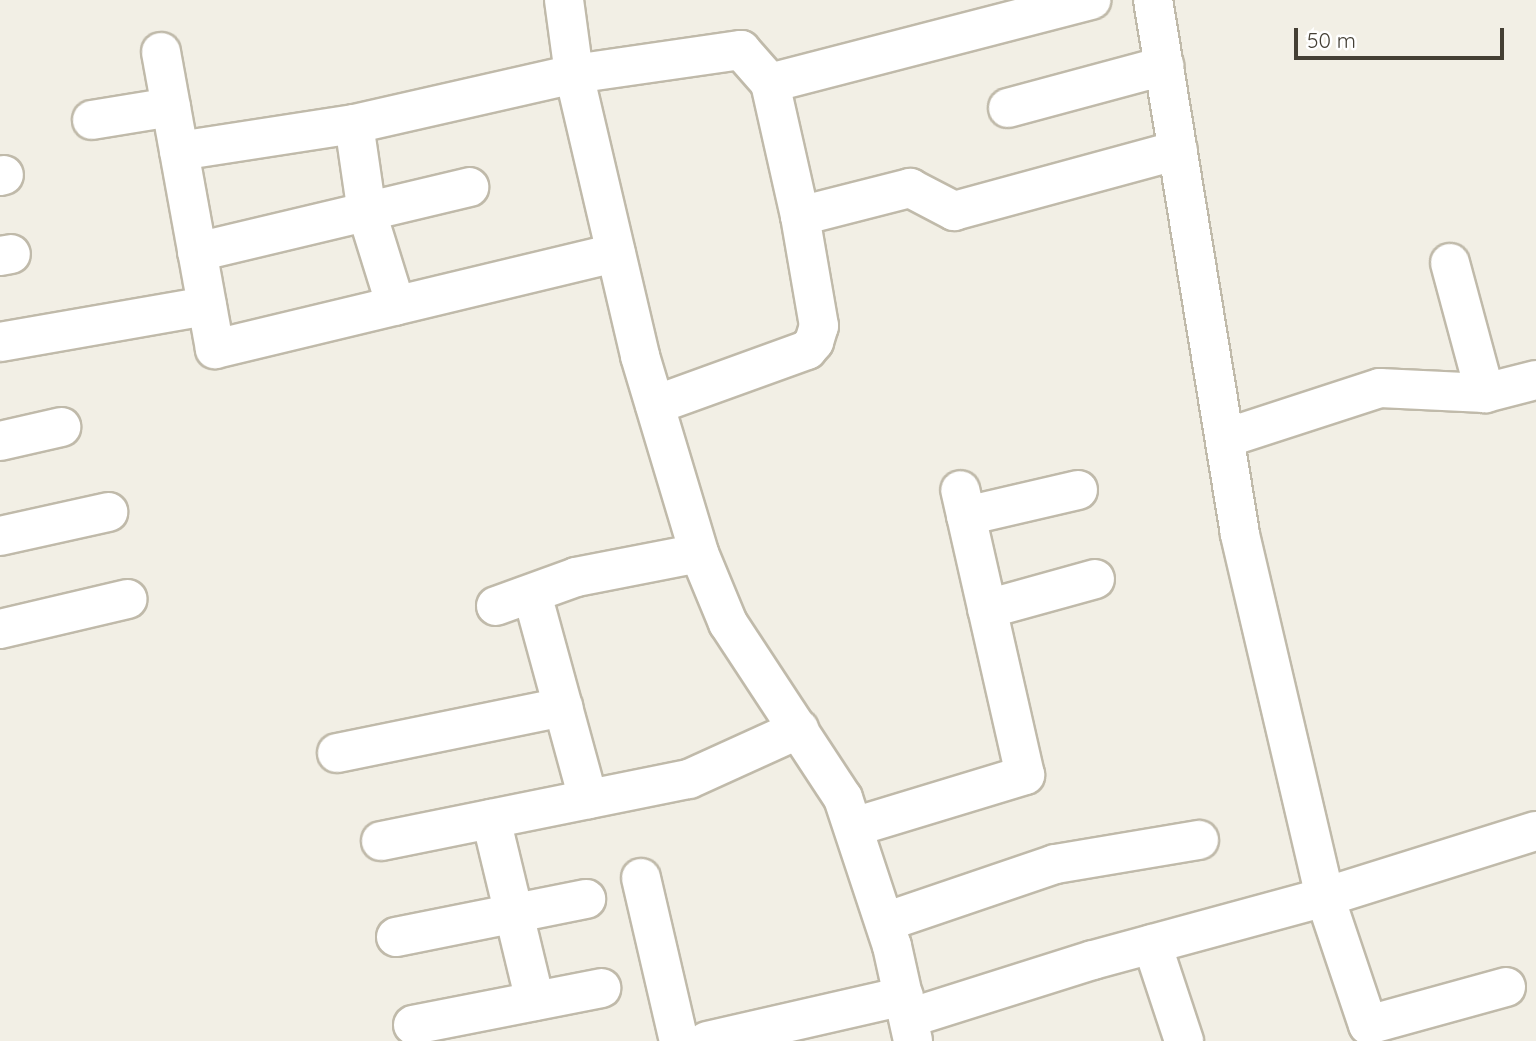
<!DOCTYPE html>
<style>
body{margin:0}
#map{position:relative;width:1536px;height:1041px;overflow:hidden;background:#f2efe5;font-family:Quicksand,sans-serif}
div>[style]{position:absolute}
.roads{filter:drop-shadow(2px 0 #c0baaa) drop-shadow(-2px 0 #c0baaa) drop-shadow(0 2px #c0baaa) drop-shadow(0 -2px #c0baaa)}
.minor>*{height:38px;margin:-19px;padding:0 19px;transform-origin:19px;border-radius:19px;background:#fff}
span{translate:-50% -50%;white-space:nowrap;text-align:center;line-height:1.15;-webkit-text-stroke:5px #fff;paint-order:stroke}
.scale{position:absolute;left:1294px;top:28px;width:210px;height:32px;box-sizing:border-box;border:4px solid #443f34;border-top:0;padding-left:9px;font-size:21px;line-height:24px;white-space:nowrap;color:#443f34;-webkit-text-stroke:5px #fff;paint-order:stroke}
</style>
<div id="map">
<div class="roads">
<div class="minor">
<div style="left:564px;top:0;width:75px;rotate:82.3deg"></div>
<div style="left:574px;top:74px;width:290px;rotate:76.8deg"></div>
<div style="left:640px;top:356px;width:206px;rotate:73.3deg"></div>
<div style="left:699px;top:553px;width:76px;rotate:67.5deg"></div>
<div style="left:728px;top:623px;width:209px;rotate:56.7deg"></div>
<div style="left:843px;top:798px;width:156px;rotate:71.7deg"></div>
<div style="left:892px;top:946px;width:97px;rotate:77.5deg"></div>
<div style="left:161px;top:52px;width:302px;rotate:79.7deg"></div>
<div style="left:215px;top:349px;width:412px;rotate:-13.5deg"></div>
<div style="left:1008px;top:108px;width:162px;rotate:-15.1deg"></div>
<div style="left:92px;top:120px;width:80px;rotate:-9.3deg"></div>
<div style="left:354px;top:124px;width:90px;rotate:81.7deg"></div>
<div style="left:367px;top:213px;width:97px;rotate:72.7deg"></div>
<div style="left:179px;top:151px;width:177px;rotate:-8.8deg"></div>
<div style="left:354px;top:124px;width:226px;rotate:-12.8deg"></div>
<div style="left:574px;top:74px;width:169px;rotate:-8.2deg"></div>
<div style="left:741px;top:50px;width:44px;rotate:48.7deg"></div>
<div style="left:0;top:176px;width:4px;rotate:-14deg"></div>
<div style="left:800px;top:216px;width:114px;rotate:-14.3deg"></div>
<div style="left:910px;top:188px;width:50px;rotate:27.6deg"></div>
<div style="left:954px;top:211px;width:232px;rotate:-15.2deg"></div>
<div style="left:197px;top:252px;width:280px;rotate:-13.4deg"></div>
<div style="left:0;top:256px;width:11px;rotate:-10deg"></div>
<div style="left:1450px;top:263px;width:135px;rotate:74.9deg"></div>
<div style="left:0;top:342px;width:210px;rotate:-9.9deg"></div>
<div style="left:655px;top:405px;width:162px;rotate:-19.9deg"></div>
<div style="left:807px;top:350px;width:11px;rotate:-49deg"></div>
<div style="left:814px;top:342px;width:17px;rotate:-73deg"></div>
<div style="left:819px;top:326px;width:112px;rotate:-99.8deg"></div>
<div style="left:800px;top:216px;width:136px;rotate:-102.7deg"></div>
<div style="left:770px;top:83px;width:332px;rotate:-14.5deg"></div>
<div style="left:1226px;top:438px;width:162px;rotate:-18deg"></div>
<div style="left:1380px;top:388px;width:105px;rotate:2.7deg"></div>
<div style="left:1485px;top:393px;width:53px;rotate:-14.3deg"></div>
<div style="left:0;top:441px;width:63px;rotate:-12.9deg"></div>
<div style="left:966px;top:516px;width:115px;rotate:-13.1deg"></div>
<div style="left:0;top:536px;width:111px;rotate:-12.5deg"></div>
<div style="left:496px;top:606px;width:85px;rotate:-19.9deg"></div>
<div style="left:576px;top:577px;width:125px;rotate:-11deg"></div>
<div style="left:987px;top:609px;width:112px;rotate:-15.5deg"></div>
<div style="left:537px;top:612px;width:194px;rotate:74.7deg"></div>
<div style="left:0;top:629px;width:131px;rotate:-13.2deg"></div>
<div style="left:337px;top:753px;width:231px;rotate:-11.5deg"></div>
<div style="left:491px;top:819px;width:187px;rotate:76.4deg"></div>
<div style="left:854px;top:827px;width:179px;rotate:-16.9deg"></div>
<div style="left:1025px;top:775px;width:292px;rotate:-102.8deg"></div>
<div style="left:381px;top:841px;width:314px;rotate:-11.4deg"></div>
<div style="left:689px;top:779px;width:121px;rotate:-24.4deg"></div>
<div style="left:641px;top:878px;width:167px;rotate:76.9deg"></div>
<div style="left:885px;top:922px;width:180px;rotate:-18.8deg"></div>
<div style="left:1055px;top:864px;width:146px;rotate:-9.5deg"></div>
<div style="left:396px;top:937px;width:194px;rotate:-11.3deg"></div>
<div style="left:1152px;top:944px;width:102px;rotate:71.7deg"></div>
<div style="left:1506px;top:987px;width:143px;rotate:164.6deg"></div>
<div style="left:1368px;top:1025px;width:135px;rotate:-108.6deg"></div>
<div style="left:1325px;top:897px;width:221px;rotate:-17.4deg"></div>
<div style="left:909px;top:1018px;width:193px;rotate:-17.5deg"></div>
<div style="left:1093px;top:960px;width:240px;rotate:-15.2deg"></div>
<div style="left:1325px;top:897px;width:373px;rotate:-103.2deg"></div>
<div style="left:1240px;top:534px;width:541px;rotate:-99.25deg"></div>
<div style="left:413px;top:1025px;width:192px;rotate:-11.1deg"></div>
<div style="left:707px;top:1041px;width:202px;rotate:-12.9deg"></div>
</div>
</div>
<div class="scale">50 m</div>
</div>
